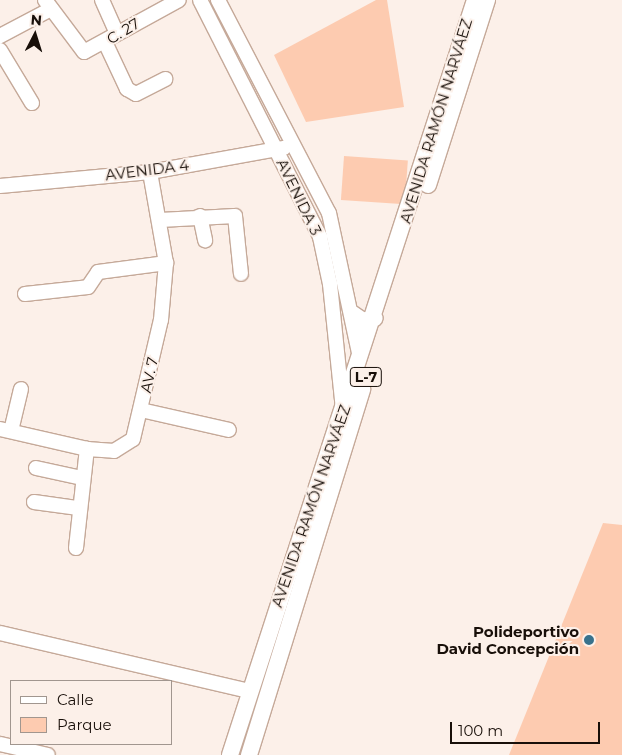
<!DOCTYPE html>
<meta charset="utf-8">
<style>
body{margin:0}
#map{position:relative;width:622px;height:755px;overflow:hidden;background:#fcf0e9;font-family:Montserrat,sans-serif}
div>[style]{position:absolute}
.green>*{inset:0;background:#fdcbb0;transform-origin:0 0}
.roads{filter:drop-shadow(1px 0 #c5a999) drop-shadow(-1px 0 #c5a999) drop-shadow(0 1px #c5a999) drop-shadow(0 -1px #c5a999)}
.minor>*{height:14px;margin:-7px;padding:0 7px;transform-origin:7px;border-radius:7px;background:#fff}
.major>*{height:16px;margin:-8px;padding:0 8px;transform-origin:8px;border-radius:8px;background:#fff}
.dots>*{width:14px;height:14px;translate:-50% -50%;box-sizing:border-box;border:2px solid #fcf0e9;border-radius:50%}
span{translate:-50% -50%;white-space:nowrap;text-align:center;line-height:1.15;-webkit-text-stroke:4px #fcf0e9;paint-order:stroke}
.shield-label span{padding:1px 4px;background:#fcf0e9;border:1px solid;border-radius:4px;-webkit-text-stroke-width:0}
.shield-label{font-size:14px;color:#180f09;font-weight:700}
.street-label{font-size:15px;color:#180f09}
.poi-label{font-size:15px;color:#180f09;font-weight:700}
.right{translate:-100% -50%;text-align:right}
.legend{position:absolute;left:10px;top:680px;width:162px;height:65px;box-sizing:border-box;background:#fcf0e9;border:1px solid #a1968f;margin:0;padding:6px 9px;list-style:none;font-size:15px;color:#180f09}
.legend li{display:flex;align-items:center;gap:10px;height:25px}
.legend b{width:25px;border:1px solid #a1968f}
.north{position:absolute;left:10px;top:10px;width:50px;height:50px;-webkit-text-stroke:4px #fcf0e9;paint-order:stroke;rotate:5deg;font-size:14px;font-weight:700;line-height:20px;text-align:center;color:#180f09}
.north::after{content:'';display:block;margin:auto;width:18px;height:22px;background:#180f09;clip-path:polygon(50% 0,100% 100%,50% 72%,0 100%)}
.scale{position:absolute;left:450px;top:722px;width:150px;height:22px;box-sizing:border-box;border:2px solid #180f09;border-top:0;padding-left:6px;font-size:15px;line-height:18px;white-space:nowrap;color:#180f09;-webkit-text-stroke:4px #fcf0e9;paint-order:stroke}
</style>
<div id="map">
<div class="green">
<div style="clip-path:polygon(376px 0,387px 0,404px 107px,306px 122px,274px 55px)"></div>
<div style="left:344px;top:156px;width:64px;height:44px;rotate:4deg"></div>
<div style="clip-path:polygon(603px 523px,622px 525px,622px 755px,509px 755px)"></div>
</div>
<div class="roads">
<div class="minor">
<div style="left:45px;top:0;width:65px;rotate:53.1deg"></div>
<div style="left:84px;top:52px;width:108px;rotate:-28.7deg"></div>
<div style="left:102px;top:0;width:35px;rotate:66deg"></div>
<div style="left:200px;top:0;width:266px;rotate:63.1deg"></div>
<div style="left:320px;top:237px;width:48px;rotate:78deg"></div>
<div style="left:330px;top:284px;width:126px;rotate:84.1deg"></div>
<div style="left:218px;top:0;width:240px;rotate:62.5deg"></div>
<div style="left:329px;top:213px;width:147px;rotate:77.9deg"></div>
<div style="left:0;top:36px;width:58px;rotate:-27.9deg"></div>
<div style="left:105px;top:42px;width:52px;rotate:64.9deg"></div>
<div style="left:127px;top:89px;width:10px;rotate:29deg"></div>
<div style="left:136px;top:94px;width:33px;rotate:-27deg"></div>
<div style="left:0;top:50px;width:62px;rotate:58.9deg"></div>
<div style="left:0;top:186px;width:151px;rotate:-5.3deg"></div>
<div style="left:150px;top:172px;width:136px;rotate:-10.2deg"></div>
<div style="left:200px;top:216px;width:25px;rotate:78deg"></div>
<div style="left:160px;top:220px;width:75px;rotate:-3.1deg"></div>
<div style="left:235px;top:216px;width:58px;rotate:84.1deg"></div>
<div style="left:25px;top:294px;width:63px;rotate:-6.3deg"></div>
<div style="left:88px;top:287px;width:18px;rotate:-56deg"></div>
<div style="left:98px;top:272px;width:69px;rotate:-7.5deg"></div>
<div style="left:141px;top:410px;width:90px;rotate:12.8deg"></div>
<div style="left:0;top:429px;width:89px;rotate:12.9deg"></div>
<div style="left:87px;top:449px;width:27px;rotate:4deg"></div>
<div style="left:114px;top:451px;width:22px;rotate:-32deg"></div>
<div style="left:133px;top:439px;width:122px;rotate:-76.8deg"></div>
<div style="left:161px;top:320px;width:57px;rotate:-85deg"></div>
<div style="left:166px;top:263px;width:92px;rotate:-100deg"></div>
<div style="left:11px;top:431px;width:43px;rotate:-76.6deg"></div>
<div style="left:36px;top:468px;width:47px;rotate:12.3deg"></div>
<div style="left:34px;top:502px;width:43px;rotate:7.9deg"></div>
<div style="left:76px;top:548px;width:100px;rotate:-83.7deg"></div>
<div style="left:0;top:633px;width:257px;rotate:13.1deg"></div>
<div style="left:0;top:744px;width:49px;rotate:12.9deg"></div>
</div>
<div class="major">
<div style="left:428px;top:185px;width:194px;rotate:-72.3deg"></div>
<div style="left:353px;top:314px;width:12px;rotate:35deg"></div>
<div style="left:363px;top:321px;width:12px;rotate:-14deg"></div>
<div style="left:230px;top:755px;width:794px;rotate:-72.02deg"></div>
<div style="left:249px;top:755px;width:383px;rotate:-72.8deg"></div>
</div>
</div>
<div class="dots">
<div style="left:589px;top:640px;background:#39728c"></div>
</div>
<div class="shield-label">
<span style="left:366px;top:377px">L-7</span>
</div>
<div class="street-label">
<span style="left:123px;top:31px;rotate:-31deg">C. 27</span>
<span style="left:436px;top:121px;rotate:-73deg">AVENIDA RAMÓN NARVÁEZ</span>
<span style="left:147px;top:170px;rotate:-7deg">AVENIDA 4</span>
<span style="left:299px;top:197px;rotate:64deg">AVENIDA 3</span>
<span style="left:149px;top:375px;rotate:-78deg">AV. 7</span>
<span style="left:311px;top:506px;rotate:-71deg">AVENIDA RAMÓN NARVÁEZ</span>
</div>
<div class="poi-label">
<span class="right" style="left:579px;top:640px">Polideportivo<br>David Concepción</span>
</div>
<ul class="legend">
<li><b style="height:6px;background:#fff"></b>Calle</li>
<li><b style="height:14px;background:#fdcbb0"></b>Parque</li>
</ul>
<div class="north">N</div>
<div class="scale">100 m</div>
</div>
